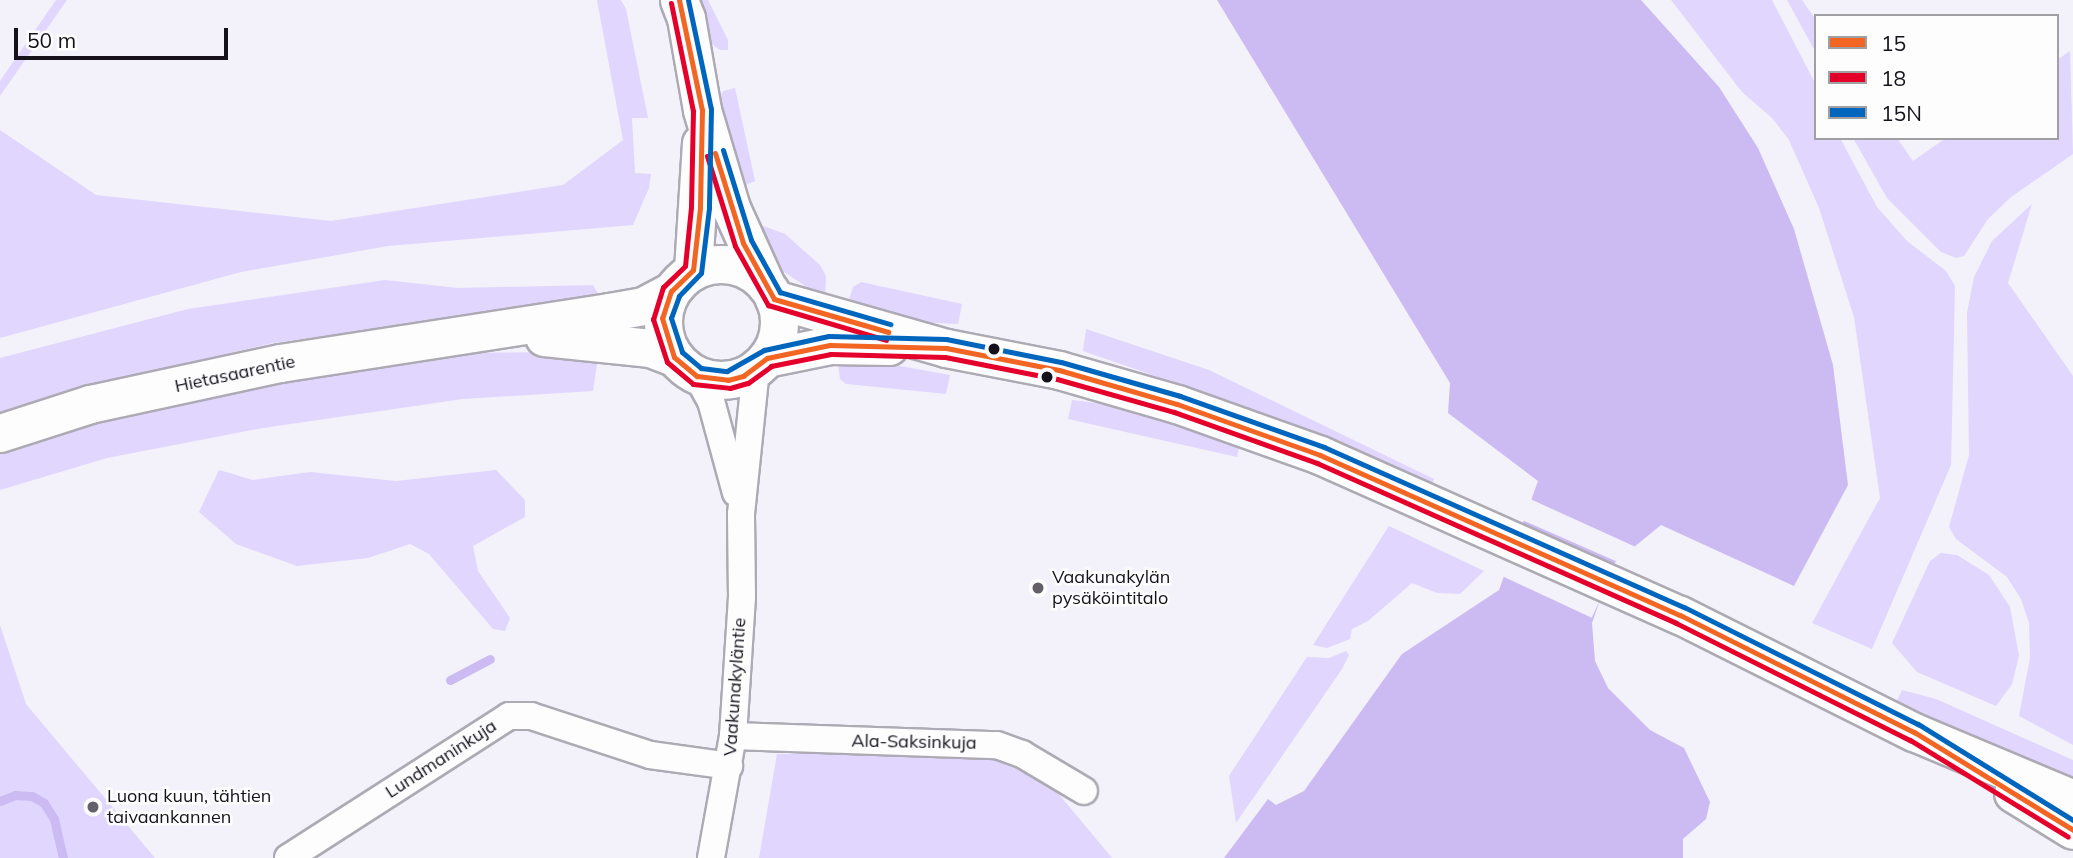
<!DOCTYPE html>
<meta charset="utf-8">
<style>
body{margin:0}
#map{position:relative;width:2073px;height:858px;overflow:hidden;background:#f3f1fa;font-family:Mulish,sans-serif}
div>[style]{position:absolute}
.green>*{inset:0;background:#e1d6fd}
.water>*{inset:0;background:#ccbbf2}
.pier>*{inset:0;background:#f3f1fa;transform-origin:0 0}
.stream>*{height:9px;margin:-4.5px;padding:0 4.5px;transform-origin:4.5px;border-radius:4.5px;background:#ccbbf2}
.roads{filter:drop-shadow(2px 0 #adaab4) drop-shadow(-2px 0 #adaab4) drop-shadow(0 2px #adaab4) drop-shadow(0 -2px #adaab4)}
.street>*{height:26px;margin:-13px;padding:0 13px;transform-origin:13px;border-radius:13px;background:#fdfdfe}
.secondary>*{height:37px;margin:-18.5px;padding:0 18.5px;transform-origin:18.5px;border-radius:18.5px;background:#fdfdfe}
.secondary>.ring{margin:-18.5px;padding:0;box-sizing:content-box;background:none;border:37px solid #fdfdfe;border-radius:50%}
.bus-1>*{height:5px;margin:-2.5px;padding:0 2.5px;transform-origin:2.5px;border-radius:2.5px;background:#f26522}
.bus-2>*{height:5px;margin:-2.5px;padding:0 2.5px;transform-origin:2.5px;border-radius:2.5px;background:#e4002b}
.bus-3>*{height:5px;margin:-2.5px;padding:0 2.5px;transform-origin:2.5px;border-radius:2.5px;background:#0065bd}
.dots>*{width:19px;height:19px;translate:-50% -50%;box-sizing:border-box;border:4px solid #fdfdfd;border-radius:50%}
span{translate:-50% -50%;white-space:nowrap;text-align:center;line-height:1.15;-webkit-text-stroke:5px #fdfdfd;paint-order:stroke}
.street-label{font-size:18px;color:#15121c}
.poi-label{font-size:18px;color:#15121c}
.left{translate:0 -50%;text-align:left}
.legend{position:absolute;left:1814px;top:14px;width:245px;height:126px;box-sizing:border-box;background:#fdfdfd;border:2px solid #a09fa3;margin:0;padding:9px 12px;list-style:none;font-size:21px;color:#15121c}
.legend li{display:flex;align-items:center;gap:14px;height:35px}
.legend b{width:35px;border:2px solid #a09fa3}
.scale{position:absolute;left:14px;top:28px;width:214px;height:32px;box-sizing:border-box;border:4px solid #15121c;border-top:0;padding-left:9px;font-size:21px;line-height:24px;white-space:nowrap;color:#15121c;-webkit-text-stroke:5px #fdfdfd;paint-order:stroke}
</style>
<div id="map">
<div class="green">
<div style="clip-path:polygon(56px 0,67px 0,0 96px,0 81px)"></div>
<div style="clip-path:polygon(597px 0,621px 0,626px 9px,648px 118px,632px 118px,635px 173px,651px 174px,649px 188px,633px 225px,388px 246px,241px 272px,0 338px,0 130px,96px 195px,331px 221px,563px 185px,623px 140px)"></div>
<div style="clip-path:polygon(693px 0,708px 0,728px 40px,728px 50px,720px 50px,705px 39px)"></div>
<div style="clip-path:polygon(1671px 0,1772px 0,1816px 85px,1816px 138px,1840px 138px,1877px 207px,1907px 241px,1946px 271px,1955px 286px,1951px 465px,1872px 649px,1812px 623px,1880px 498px,1854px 317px,1819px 208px,1789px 140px,1772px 118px,1742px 92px)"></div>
<div style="clip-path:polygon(1787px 0,1802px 0,1816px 20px,1816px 53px)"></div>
<div style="clip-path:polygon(2070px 51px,2073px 154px,2011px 197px,1988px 219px,1964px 256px,1956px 258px,1941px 252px,1887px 198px,1853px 138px,1897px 138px,1913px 161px,1946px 138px,2057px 138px,2057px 60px)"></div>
<div style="clip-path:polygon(735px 88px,755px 181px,738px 188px,717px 104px,723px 91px)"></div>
<div style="clip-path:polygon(2032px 204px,2008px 283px,2073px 376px,2073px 745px,2019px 716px,2030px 658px,2029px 623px,2021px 599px,2007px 577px,1956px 539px,1949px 527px,1969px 455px,1967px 313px,1974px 277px,1992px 241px)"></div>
<div style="clip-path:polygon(750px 221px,785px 234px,820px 265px,826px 276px,825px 299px,781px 270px,767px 254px)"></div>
<div style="clip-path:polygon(385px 280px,458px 288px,593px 285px,598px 294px,587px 301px,273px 343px,89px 386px,0 413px,0 358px,188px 309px)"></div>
<div style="clip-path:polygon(861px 282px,962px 304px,958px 324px,914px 322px,847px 306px,853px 287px)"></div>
<div style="clip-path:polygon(1086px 329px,1209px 370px,1434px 479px,1432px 485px,1305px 428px,1083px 351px)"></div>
<div style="clip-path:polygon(550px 352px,598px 357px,593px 391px,463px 399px,263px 428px,107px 458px,0 490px,0 453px,90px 420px,281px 375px,451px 353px)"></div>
<div style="clip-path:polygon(878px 362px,950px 375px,946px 394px,846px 384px,840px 379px,838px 363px)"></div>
<div style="clip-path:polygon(1072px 400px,1128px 407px,1240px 444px,1237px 457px,1068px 419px)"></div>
<div style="clip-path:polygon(219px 470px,253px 480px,310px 472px,396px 481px,496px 470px,525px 500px,525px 517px,473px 546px,478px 571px,510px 618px,505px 631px,493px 629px,429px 554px,410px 544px,368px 558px,297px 566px,236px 544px,199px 512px)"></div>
<div style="clip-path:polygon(1389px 526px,1484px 571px,1460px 594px,1437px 593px,1412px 583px,1368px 621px,1352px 629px,1350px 639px,1327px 648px,1313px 645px)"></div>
<div style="clip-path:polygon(1941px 553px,1957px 555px,1989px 575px,2010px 607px,2019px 656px,2012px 684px,1996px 706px,1917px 672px,1892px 643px,1930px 561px)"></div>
<div style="clip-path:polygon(0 625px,26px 704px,155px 858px,0 858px)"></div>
<div style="clip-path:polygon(1346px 651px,1349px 655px,1342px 669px,1236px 823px,1229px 776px,1307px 657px,1329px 658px)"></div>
<div style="clip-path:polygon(1902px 690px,1936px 699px,2073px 760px,2073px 789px,1896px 703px)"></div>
<div style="clip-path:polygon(969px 753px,986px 755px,1052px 786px,1112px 858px,759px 858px,777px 754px)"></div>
</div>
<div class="water">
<div style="clip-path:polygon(1217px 0,1641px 0,1719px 87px,1758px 148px,1794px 229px,1833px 365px,1848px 485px,1794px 586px,1661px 525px,1612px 565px,1592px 623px,1595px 661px,1608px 688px,1650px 730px,1684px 748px,1710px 802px,1706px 819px,1683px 839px,1683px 858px,1224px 858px,1268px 799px,1276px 805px,1304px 791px,1402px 654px,1499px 590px,1538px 481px,1448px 413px,1450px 383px)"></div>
</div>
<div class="pier">
<div style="clip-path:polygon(1528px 498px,1638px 548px,1620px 563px,1520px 519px)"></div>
<div style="left:1518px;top:525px;width:106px;height:53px;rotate:25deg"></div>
</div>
<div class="stream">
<div style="left:450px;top:680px;width:45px;rotate:-27.7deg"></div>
<div style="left:0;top:801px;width:17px;rotate:-21deg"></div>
<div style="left:16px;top:795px;width:16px;rotate:4deg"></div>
<div style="left:32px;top:796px;width:14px;rotate:30deg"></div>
<div style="left:44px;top:803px;width:19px;rotate:58deg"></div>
<div style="left:54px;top:819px;width:40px;rotate:77deg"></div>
</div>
<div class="roads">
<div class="street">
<div style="left:697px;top:376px;width:29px;rotate:61deg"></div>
<div style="left:711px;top:401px;width:95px;rotate:74.8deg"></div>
<div style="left:733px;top:736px;width:264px;rotate:2deg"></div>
<div style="left:997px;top:745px;width:27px;rotate:20deg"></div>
<div style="left:1022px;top:754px;width:72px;rotate:30.8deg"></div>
<div style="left:288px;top:858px;width:263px;rotate:-32.7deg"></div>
<div style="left:509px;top:716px;width:22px"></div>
<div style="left:531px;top:716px;width:125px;rotate:18.1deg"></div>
<div style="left:650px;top:755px;width:80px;rotate:7.9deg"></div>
<div style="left:711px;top:858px;width:124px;rotate:-79.8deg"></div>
<div style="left:733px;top:736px;width:139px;rotate:-86.3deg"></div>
<div style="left:742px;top:597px;width:83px;rotate:-90.7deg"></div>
<div style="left:741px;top:514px;width:147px;rotate:-84.1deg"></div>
</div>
<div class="secondary">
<div style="left:679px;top:0;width:19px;rotate:69deg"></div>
<div style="left:686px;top:18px;width:93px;rotate:80.1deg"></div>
<div style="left:702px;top:110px;width:102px;rotate:73.5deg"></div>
<div style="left:731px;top:208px;width:85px;rotate:65.6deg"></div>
<div class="ring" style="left:663px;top:264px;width:79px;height:79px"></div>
<div style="left:693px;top:270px;width:127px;rotate:-86.4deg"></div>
<div style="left:774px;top:299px;width:179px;rotate:15.9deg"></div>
<div style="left:946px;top:348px;width:115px;rotate:11deg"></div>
<div style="left:1059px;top:370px;width:123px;rotate:16.1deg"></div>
<div style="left:1177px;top:404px;width:152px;rotate:19.6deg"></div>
<div style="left:1320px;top:455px;width:394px;rotate:24deg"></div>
<div style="left:1680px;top:615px;width:262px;rotate:26.6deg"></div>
<div style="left:1914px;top:732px;width:173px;rotate:22.8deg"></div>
<div style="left:544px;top:337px;width:107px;rotate:5.9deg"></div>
<div style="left:650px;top:348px;width:26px;rotate:21deg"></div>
<div style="left:767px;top:358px;width:64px;rotate:-11.7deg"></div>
<div style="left:830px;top:345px;width:59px;rotate:1deg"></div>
<div style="left:0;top:433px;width:95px;rotate:-17.9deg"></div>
<div style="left:90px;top:404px;width:194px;rotate:-12.2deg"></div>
<div style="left:280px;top:363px;width:333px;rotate:-8.8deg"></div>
<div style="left:609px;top:312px;width:35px;rotate:-10deg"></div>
<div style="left:643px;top:306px;width:32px;rotate:-28deg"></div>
<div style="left:2013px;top:793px;width:70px;rotate:31.7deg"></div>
</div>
</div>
<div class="bus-1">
<div style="left:679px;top:0;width:112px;rotate:78.2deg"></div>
<div style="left:702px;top:110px;width:98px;rotate:91.2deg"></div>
<div style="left:700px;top:208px;width:62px;rotate:96.4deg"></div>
<div style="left:693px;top:270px;width:30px;rotate:136deg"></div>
<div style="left:671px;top:291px;width:28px;rotate:108deg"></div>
<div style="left:662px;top:318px;width:41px;rotate:72.9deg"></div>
<div style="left:674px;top:357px;width:30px;rotate:40deg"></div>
<div style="left:697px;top:376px;width:31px;rotate:7deg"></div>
<div style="left:728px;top:380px;width:16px;rotate:-15deg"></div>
<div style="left:743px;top:376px;width:30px;rotate:-37deg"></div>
<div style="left:767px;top:358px;width:64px;rotate:-11.7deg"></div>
<div style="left:830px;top:345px;width:116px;rotate:1.5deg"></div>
<div style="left:946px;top:348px;width:115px;rotate:11deg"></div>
<div style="left:1059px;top:370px;width:123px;rotate:16.1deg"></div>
<div style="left:1177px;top:404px;width:152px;rotate:19.6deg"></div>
<div style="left:1320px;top:455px;width:394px;rotate:24deg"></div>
<div style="left:1680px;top:615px;width:262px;rotate:26.6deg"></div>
<div style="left:1914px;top:732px;width:187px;rotate:31.6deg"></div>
<div style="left:715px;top:153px;width:94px;rotate:72.7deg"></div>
<div style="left:743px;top:243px;width:64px;rotate:61deg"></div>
<div style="left:774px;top:299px;width:119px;rotate:16.1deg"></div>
</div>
<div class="bus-2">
<div style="left:671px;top:3px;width:110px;rotate:78.5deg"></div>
<div style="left:693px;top:111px;width:96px;rotate:91.2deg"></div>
<div style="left:691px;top:207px;width:59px;rotate:95.8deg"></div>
<div style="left:685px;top:266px;width:30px;rotate:136deg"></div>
<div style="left:663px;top:287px;width:34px;rotate:107deg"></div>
<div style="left:653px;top:319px;width:45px;rotate:72deg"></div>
<div style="left:667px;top:362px;width:34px;rotate:40deg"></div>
<div style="left:693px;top:384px;width:37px;rotate:6deg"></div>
<div style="left:730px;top:388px;width:19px;rotate:-16deg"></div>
<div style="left:748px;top:383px;width:29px;rotate:-36deg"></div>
<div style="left:771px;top:366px;width:61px;rotate:-11.3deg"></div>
<div style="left:831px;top:354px;width:114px;rotate:1.5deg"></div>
<div style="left:945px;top:357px;width:114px;rotate:11.1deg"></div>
<div style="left:1057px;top:379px;width:122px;rotate:15.8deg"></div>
<div style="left:1174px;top:412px;width:152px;rotate:19.6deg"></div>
<div style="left:1317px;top:463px;width:393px;rotate:24deg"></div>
<div style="left:1676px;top:623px;width:262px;rotate:26.6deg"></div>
<div style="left:1910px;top:740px;width:185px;rotate:31.5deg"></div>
<div style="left:707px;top:156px;width:94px;rotate:72.7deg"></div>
<div style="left:735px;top:246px;width:68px;rotate:60.8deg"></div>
<div style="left:768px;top:305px;width:123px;rotate:16.5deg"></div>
</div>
<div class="bus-3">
<div style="left:688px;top:0;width:111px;rotate:78.1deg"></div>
<div style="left:711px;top:109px;width:99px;rotate:91.2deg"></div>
<div style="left:709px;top:208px;width:65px;rotate:97deg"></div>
<div style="left:701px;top:273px;width:32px;rotate:134deg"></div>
<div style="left:679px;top:296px;width:23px;rotate:110deg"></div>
<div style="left:671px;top:318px;width:36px;rotate:72deg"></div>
<div style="left:682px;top:352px;width:25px;rotate:40deg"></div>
<div style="left:701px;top:368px;width:26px;rotate:7deg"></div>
<div style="left:727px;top:371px;width:43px;rotate:-29.6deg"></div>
<div style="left:764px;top:350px;width:66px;rotate:-12.2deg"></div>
<div style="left:829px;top:336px;width:117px;rotate:1.5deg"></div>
<div style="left:946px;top:339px;width:117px;rotate:11.3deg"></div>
<div style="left:1061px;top:362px;width:124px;rotate:15.9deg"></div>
<div style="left:1180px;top:396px;width:153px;rotate:19.5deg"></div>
<div style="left:1324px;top:447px;width:394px;rotate:24deg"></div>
<div style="left:1684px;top:607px;width:262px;rotate:26.6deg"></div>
<div style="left:1918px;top:724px;width:182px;rotate:31.8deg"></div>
<div style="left:723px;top:150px;width:94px;rotate:72.7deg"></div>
<div style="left:751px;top:240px;width:60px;rotate:60.9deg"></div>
<div style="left:780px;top:292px;width:115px;rotate:16.2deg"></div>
</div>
<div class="dots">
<div style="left:994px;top:349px;background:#15121c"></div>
<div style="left:1047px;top:377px;background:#15121c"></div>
<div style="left:1038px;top:588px;background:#63606a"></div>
<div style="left:93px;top:807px;background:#63606a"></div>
</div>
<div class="street-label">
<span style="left:235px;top:374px;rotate:-12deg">Hietasaarentie</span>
<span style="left:735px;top:687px;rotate:-86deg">Vaakunakyläntie</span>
<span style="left:914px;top:742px;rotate:1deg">Ala-Saksinkuja</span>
<span style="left:441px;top:759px;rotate:-33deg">Lundmaninkuja</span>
</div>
<div class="poi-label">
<span class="left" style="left:1052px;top:588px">Vaakunakylän<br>pysäköintitalo</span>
<span class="left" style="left:107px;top:807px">Luona kuun, tähtien<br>taivaankannen</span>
</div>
<ul class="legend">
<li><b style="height:9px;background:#f26522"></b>15</li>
<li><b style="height:9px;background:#e4002b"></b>18</li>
<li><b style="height:9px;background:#0065bd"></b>15N</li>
</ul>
<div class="scale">50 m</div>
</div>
